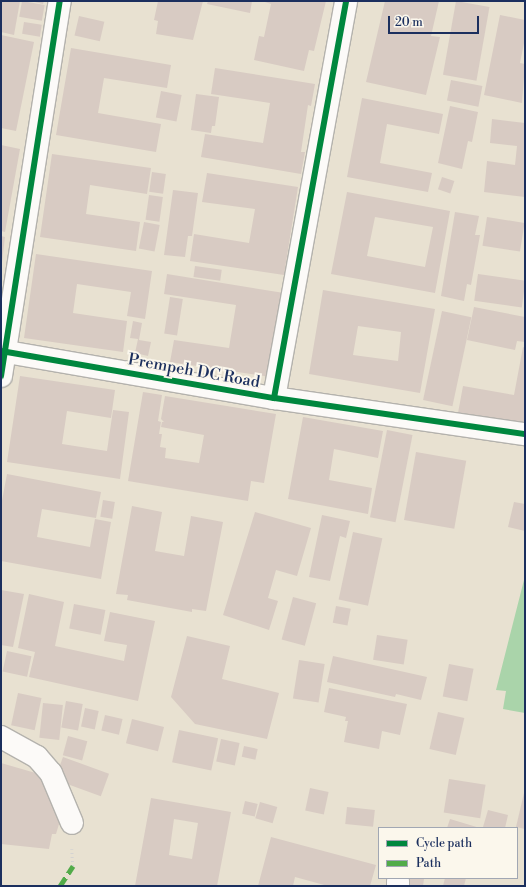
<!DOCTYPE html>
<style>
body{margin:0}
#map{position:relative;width:526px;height:887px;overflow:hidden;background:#e8e1d1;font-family:"Libre Bodoni",serif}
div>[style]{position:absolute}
.green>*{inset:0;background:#aad4aa}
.building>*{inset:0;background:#d8cbc3;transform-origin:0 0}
.path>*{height:2.5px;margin-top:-1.25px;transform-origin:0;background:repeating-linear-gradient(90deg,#d4d3d2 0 1px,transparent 0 4px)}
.roads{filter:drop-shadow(1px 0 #b4b2ad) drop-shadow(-1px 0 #b4b2ad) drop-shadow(0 1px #b4b2ad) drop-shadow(0 -1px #b4b2ad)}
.minor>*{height:22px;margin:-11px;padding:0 11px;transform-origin:11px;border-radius:11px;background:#fcfaf8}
.quiet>*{height:5px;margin-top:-2.5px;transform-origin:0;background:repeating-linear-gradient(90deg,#52ab49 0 10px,transparent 0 15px)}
.cycleway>*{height:6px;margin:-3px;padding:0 3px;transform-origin:3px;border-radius:3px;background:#00873e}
span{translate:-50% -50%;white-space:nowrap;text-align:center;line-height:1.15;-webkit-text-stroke:4px #fbf7ec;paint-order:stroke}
.street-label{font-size:16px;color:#1b2f5e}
.frame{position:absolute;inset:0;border:2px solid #1b2f5e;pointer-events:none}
.legend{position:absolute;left:378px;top:827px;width:140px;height:52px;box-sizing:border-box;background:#fbf7ec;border:1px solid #a1a7b3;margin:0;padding:5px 7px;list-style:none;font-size:12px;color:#1b2f5e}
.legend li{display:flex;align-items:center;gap:8px;height:20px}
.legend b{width:20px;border:1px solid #a1a7b3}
.scale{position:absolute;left:388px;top:16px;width:91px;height:18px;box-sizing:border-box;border:2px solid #1b2f5e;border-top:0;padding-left:5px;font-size:12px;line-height:14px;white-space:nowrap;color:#1b2f5e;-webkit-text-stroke:3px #fbf7ec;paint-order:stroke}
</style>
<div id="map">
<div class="green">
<div style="clip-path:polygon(525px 576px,525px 713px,503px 709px,506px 691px,496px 690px)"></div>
</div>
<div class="building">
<div style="clip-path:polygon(1px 1px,20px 1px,14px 35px,1px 32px)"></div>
<div style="left:22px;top:1px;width:23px;height:16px;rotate:10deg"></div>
<div style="clip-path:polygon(31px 1px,44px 1px,43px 4px)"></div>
<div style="clip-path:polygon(158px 1px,203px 1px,193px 40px,156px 34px,158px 21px,154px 20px)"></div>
<div style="clip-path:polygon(208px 1px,252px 1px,250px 13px,207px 4px)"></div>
<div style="clip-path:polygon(262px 1px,326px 1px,314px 51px,309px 50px,304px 71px,254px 60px,259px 36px,264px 37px,271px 4px)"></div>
<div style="clip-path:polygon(385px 1px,439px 1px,431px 36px,440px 37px,426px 95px,366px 82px)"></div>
<div style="left:456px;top:1px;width:34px;height:75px;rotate:10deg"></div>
<div style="clip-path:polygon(500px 15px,525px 20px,525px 38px,520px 63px,525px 64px,522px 103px,484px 95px)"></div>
<div style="left:79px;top:16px;width:26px;height:20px;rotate:13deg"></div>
<div style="left:24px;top:22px;width:18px;height:12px;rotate:9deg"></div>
<div style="clip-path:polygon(1px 35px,34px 42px,16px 131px,1px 128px)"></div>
<div style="clip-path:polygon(71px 48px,171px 65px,167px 88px,104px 78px,98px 113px,161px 124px,156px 152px,56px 135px)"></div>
<div style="clip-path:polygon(215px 68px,315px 84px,311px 106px,308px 105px,301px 152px,305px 152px,301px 174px,201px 157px,205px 134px,263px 143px,270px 103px,211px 94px)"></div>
<div style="left:451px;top:80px;width:32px;height:21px;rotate:11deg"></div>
<div style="left:161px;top:91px;width:21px;height:27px;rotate:11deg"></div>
<div style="clip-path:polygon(196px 94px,219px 97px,215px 126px,212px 126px,211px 133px,191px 130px)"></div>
<div style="clip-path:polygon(362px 98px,443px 114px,439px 134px,387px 124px,380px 163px,432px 173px,428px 192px,347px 177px)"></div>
<div style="clip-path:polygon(450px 106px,478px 112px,472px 142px,468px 141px,462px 169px,438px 163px)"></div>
<div style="clip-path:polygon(492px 119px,525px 123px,525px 197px,484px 192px,487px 161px,515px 165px,517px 146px,490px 143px)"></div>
<div style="clip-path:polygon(1px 145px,20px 149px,5px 232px,1px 231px)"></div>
<div style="clip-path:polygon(52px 154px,151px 168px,147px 194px,90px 185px,86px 214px,140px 222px,136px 251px,40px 237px)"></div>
<div style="left:152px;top:172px;width:14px;height:20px;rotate:8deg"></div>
<div style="clip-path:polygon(207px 173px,298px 187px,284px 275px,190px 261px,194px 234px,249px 243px,255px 209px,202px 202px)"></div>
<div style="left:442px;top:177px;width:13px;height:13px;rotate:18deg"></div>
<div style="clip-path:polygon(173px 190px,198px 193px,192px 236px,188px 236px,185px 257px,164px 255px)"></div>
<div style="clip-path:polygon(evenodd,347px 192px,450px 211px,435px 293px,331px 274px,347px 192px,375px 217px,433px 227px,425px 267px,367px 256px,375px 217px)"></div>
<div style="left:149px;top:195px;width:14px;height:25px;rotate:8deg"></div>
<div style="clip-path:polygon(455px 212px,479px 216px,475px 235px,480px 235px,471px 285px,467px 284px,464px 301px,441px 296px)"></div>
<div style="left:487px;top:217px;width:38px;height:29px;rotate:9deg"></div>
<div style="left:144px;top:222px;width:16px;height:27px;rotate:11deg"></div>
<div style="clip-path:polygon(1px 236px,5px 237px,2px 262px,1px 262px)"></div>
<div style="clip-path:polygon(36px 254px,152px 271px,145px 319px,127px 316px,131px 292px,77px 284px,73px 313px,127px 321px,123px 352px,24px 338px)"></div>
<div style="left:195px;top:266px;width:27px;height:11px;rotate:8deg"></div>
<div style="clip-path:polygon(167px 274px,284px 293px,271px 377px,170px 362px,174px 340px,229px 348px,236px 305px,164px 294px)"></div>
<div style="left:478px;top:274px;width:48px;height:27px;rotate:8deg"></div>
<div style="clip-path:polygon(evenodd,323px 290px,435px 309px,420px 393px,309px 374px,323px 290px,358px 326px,401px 332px,398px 361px,353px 355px,358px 326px)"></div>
<div style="left:170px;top:297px;width:13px;height:37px;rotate:9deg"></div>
<div style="clip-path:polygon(474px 307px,525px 317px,525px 342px,517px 341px,515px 350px,467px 340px)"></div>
<div style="left:442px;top:311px;width:30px;height:91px;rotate:12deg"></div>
<div style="clip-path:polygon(133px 321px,142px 323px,139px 340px,151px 342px,148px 356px,135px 353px,138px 339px,130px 338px)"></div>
<div style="clip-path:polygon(523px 347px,525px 348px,525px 426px,458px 413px,463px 386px,514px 395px)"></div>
<div style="clip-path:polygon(20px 376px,115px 390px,111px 418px,67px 411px,62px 444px,107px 451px,113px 410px,129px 412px,120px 479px,7px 462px)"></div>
<div style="clip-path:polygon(143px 392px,162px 395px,158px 421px,161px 422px,159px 434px,162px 434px,160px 447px,166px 448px,165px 458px,199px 463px,204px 435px,161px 427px,162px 422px,164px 422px,161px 419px,165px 396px,276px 414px,264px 483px,251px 481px,248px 501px,128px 481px)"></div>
<div style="clip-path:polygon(303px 417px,383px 431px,378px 458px,334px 449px,329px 480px,372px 488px,368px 514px,288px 499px)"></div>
<div style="left:387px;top:430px;width:26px;height:89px;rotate:11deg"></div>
<div style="left:416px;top:452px;width:51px;height:69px;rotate:10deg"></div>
<div style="clip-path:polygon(7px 474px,101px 492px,96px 518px,42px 509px,37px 537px,90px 547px,95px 519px,111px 522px,101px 579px,1px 561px,1px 506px)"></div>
<div style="left:103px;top:500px;width:12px;height:17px;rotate:9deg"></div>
<div style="clip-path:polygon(514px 502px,525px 504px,525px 531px,508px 527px)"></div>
<div style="clip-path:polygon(132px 506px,162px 512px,155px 551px,184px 556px,191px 516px,223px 522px,206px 611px,192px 609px,192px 612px,127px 600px,128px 595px,116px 594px)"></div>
<div style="clip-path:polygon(255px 512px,311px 528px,297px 576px,276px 570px,268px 598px,278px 601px,269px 630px,223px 615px)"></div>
<div style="clip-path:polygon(322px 515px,350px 521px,346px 538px,340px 536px,330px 581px,309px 577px)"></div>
<div style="left:353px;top:532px;width:30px;height:69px;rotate:12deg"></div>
<div style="clip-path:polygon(1px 590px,24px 594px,13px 647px,1px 645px)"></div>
<div style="clip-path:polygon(29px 594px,64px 602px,55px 646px,124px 661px,127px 645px,104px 641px,110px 612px,155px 621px,138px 701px,29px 677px,35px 652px,18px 648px)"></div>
<div style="left:293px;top:597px;width:24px;height:44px;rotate:15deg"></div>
<div style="left:74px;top:604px;width:32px;height:25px;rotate:11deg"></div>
<div style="left:336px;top:606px;width:15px;height:17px;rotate:11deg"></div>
<div style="left:377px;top:635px;width:31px;height:25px;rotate:9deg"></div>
<div style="clip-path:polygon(187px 636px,230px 646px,222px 679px,279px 693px,267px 739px,195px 724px,171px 697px)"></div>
<div style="left:7px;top:651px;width:25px;height:21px;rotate:12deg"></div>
<div style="clip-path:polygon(333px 656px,427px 677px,421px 700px,396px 694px,395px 697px,327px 682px)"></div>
<div style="left:299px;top:660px;width:26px;height:39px;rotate:9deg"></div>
<div style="left:449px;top:664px;width:25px;height:33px;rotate:11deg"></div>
<div style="clip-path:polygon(329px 688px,407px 704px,400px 735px,382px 731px,379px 749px,344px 742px,348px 721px,345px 721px,346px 717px,324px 712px)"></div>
<div style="left:18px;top:693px;width:24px;height:33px;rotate:12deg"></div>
<div style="left:66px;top:701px;width:17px;height:27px;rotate:10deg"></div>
<div style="left:43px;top:703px;width:20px;height:35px;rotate:6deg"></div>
<div style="left:85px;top:708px;width:14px;height:19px;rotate:12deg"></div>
<div style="left:438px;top:712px;width:27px;height:38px;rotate:13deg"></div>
<div style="left:105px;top:715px;width:18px;height:16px;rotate:13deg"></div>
<div style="left:132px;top:719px;width:33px;height:25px;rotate:14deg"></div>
<div style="left:179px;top:730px;width:40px;height:33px;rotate:12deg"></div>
<div style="left:68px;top:736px;width:20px;height:20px;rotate:15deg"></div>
<div style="left:221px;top:739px;width:19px;height:23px;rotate:12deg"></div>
<div style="left:244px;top:746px;width:14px;height:11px;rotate:12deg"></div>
<div style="left:63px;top:757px;width:49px;height:24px;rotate:20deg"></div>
<div style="clip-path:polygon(1px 763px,46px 776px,62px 814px,56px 834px,52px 834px,49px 849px,1px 844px)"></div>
<div style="left:449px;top:779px;width:37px;height:34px;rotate:9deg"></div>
<div style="left:310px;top:788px;width:19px;height:23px;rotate:12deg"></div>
<div style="clip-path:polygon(524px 793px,525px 794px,525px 829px,516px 827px)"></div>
<div style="clip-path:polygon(evenodd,151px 798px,231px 812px,217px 886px,135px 886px,151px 798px,174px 819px,198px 823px,192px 859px,169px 855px,174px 819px)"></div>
<div style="left:245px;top:801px;width:13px;height:13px;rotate:13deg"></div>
<div style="left:260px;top:802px;width:18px;height:17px;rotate:16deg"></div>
<div style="left:347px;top:807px;width:28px;height:17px;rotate:6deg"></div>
<div style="clip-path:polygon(488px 810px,508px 815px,505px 828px,483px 827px)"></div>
<div style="clip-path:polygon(450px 819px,480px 828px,447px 828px)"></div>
<div style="clip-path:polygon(271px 837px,376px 865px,370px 886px,328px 886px,295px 877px,293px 886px,258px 886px)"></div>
<div style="clip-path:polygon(406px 878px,424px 879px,423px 886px,405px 886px)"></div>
<div style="clip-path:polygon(445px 878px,466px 878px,464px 886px,443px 886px)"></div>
</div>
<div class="path">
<div style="left:72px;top:849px;width:17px;rotate:87deg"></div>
</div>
<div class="roads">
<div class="minor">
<div style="left:1px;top:351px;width:277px;rotate:9.8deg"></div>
<div style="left:274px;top:398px;width:254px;rotate:8.2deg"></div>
<div style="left:1px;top:376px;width:380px;rotate:-81.1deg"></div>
<div style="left:274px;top:398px;width:403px;rotate:-79.7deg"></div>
<div style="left:1px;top:737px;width:41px;rotate:29.1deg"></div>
<div style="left:37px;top:757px;width:21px;rotate:49deg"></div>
<div style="left:51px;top:773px;width:54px;rotate:67.2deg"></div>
<div style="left:398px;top:886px;width:5px;rotate:-90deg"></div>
</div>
</div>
<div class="quiet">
<div style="left:60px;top:886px;width:24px;rotate:-57deg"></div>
</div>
<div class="cycleway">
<div style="left:1px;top:351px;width:277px;rotate:9.8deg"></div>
<div style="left:274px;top:398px;width:254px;rotate:8.2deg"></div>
<div style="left:1px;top:376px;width:380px;rotate:-81.1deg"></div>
<div style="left:274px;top:398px;width:403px;rotate:-79.7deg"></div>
</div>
<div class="street-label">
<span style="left:194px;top:371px;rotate:10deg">Prempeh DC Road</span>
</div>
<div class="frame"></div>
<ul class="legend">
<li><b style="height:5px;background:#00873e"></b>Cycle path</li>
<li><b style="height:5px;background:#52ab49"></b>Path</li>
</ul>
<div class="scale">20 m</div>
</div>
